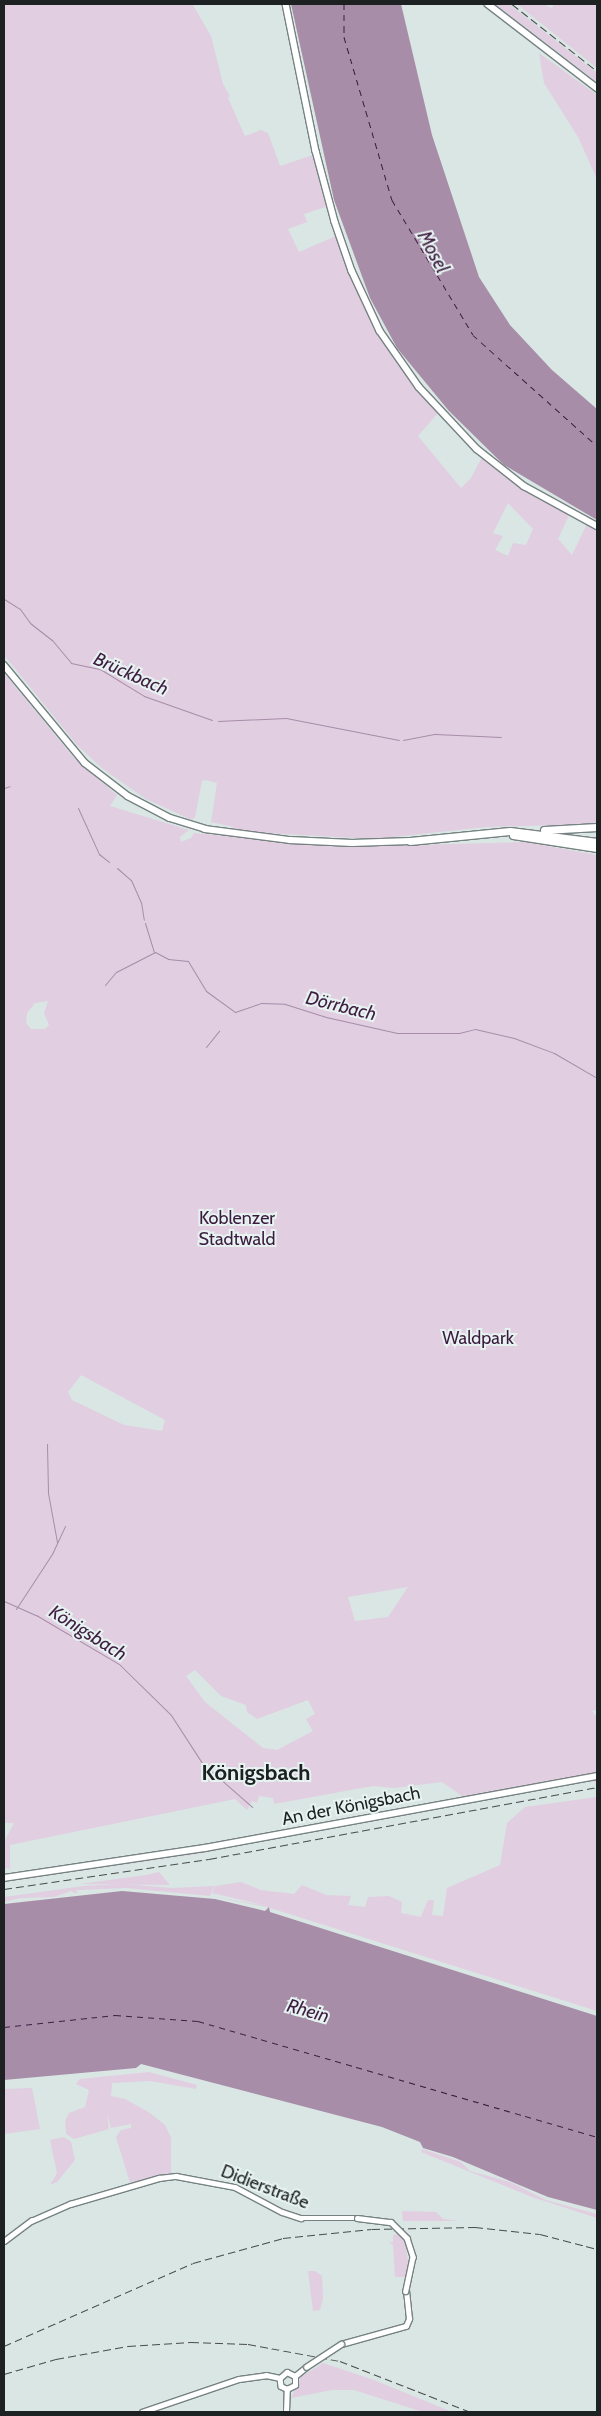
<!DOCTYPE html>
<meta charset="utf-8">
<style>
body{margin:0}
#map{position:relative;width:601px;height:2416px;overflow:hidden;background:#d9e6e4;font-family:Cabin,sans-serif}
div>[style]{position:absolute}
.green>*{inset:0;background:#e1cee1;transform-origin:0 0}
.water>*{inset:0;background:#a78da8}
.stream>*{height:1px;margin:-0.5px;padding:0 0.5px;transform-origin:0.5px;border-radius:0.5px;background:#a78da8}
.ferry>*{height:1px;margin-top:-0.5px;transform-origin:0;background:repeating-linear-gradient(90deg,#401d42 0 6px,transparent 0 11px)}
.roads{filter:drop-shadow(1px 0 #768281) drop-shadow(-1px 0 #768281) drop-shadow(0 1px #768281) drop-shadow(0 -1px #768281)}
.minor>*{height:4.5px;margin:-2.25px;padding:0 2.25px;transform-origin:2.25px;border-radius:2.25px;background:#fff}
.major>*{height:5.5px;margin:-2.75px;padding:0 2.75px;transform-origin:2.75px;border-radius:2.75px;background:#fff}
.highway>*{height:7px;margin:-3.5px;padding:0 3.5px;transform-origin:3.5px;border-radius:3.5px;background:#fff}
.rail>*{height:1px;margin-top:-0.5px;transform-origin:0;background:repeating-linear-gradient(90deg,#464c4b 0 8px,transparent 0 12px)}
.bridges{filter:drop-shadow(1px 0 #768281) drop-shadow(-1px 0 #768281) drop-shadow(0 1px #768281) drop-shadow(0 -1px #768281)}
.minor-bridge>*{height:4.5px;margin:-2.25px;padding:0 2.25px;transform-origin:2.25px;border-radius:2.25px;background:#fff}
span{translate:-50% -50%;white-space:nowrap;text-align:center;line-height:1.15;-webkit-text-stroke:4px #e6f3f1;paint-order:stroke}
.park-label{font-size:18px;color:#3c193e}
.street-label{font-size:18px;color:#1d2121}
.water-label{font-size:19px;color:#401d42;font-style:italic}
.district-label{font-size:22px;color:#1d2121;font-weight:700}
.frame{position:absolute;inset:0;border:5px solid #1d2121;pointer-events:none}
</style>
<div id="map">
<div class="green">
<div style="clip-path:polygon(evenodd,4px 4px,193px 5px,211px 36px,223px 84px,230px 96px,228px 98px,245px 136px,261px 130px,268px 133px,280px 166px,313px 155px,328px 206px,304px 214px,307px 222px,288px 229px,299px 252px,336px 236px,364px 307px,396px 362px,438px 413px,418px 436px,461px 488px,471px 478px,482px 457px,531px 494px,569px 515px,558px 539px,572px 555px,587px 524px,597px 529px,597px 824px,486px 827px,375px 839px,264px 833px,234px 830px,234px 827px,211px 822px,217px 783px,206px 780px,202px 781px,195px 817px,192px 820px,146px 799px,103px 769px,77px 745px,4px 655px,4px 4px,508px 503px,533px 529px,526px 545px,513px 543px,508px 556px,495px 550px,503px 536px,493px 533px,508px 503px)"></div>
<div style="clip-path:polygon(495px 4px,509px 4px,597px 73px,597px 82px)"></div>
<div style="clip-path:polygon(517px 4px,543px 4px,552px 8px,554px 4px,597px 4px,597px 68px)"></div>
<div style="clip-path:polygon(539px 53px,597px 95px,597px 179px,578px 137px,544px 83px)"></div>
<div style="clip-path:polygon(evenodd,4px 673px,74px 758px,117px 795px,110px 806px,189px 830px,180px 837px,181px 842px,191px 838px,194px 833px,340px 847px,526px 842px,597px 855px,597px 1710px,592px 1711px,597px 1717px,597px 1775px,465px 1798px,442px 1782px,394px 1788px,373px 1786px,274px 1804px,273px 1798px,259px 1796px,257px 1803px,252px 1801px,247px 1810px,235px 1799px,10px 1845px,10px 1869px,4px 1868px,4px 1842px,14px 1823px,4px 1823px,4px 673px,48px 1001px,44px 1013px,49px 1025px,45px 1029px,31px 1029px,26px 1023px,27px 1013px,35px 1003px,48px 1001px,4px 673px,81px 1375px,165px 1420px,162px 1431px,124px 1425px,72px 1400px,68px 1392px,81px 1375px,4px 673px,408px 1587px,388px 1617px,355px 1621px,348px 1597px,408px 1587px,4px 673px,195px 1670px,221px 1696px,246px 1705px,247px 1712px,257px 1719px,308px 1700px,315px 1714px,306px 1719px,313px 1731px,277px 1750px,263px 1748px,205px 1702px,186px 1676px,195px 1670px)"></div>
<div style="left:597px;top:1779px;width:3px;height:146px;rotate:90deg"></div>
<div style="clip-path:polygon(597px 1797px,597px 2011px,267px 1907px,210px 1896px,126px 1888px,76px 1890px,77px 1894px,71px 1891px,54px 1897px,20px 1898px,4px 1902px,4px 1897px,84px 1886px,123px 1884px,172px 1888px,214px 1886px,210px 1896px,268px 1906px,212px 1893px,215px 1886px,241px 1882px,261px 1890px,294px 1894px,302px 1885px,326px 1895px,351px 1896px,348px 1905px,365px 1907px,368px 1897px,389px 1896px,402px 1902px,401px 1913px,421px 1917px,428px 1900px,434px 1900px,432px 1915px,443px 1916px,447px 1888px,500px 1865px,507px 1823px,525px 1807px)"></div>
<div style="clip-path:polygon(263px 1841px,198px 1854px,4px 1882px,181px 1856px)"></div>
<div style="clip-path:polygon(159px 1872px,170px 1885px,80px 1884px,146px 1875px)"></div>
<div style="clip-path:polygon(149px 2072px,197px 2085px,196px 2089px,150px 2081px,112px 2083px,111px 2096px,125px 2099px,150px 2113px,165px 2125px,171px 2138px,171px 2173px,130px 2183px,116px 2137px,121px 2130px,131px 2128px,131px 2124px,111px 2128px,107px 2113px,109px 2129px,74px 2139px,66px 2134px,65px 2121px,69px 2113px,85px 2107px,89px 2090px,76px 2084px,80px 2079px)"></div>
<div style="clip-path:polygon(32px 2088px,40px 2129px,4px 2134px,4px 2089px)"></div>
<div style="clip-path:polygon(64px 2137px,71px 2142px,75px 2160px,57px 2182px,50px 2185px,57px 2173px,50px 2140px)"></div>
<div style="clip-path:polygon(422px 2149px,461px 2162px,470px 2171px,510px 2182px,546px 2200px,597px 2214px,597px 2218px,532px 2197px,421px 2152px)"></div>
<div style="clip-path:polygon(402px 2211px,436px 2212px,443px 2219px,459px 2221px,403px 2221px)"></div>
<div style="clip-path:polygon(400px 2234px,406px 2245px,408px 2263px,405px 2277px,395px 2277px,393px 2245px,389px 2242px,393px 2242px,393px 2235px)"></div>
<div style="clip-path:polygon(308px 2271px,315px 2271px,322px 2276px,323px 2298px,320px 2310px,313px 2311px)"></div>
<div style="clip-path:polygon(323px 2363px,374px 2380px,452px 2412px,423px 2412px,354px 2390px,332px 2390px,291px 2398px,301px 2377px)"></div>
</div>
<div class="water">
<div style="clip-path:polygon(291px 4px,401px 4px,432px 135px,479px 277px,510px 325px,552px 370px,597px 409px,597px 520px,504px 465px,449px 411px,397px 348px,370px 298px,334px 200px)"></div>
<div style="clip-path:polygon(122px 1891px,215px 1899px,265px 1911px,269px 1907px,270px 1912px,597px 2016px,597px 2210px,548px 2197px,453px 2157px,423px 2148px,420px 2142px,382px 2127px,141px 2064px,136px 2068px,4px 2080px,4px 1904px)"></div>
</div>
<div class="stream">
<div style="left:4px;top:599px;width:19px;rotate:32deg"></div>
<div style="left:20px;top:609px;width:17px;rotate:54deg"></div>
<div style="left:30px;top:623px;width:28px;rotate:38deg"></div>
<div style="left:52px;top:640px;width:30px;rotate:50deg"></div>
<div style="left:71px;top:663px;width:30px;rotate:12deg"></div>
<div style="left:100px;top:669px;width:52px;rotate:31.5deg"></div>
<div style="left:144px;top:696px;width:72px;rotate:19.4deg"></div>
<div style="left:218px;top:721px;width:68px;rotate:-2.5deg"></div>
<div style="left:286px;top:718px;width:115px;rotate:11deg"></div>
<div style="left:403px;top:740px;width:33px;rotate:-11deg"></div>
<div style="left:435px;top:734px;width:66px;rotate:2.6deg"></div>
<div style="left:4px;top:788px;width:6px;rotate:-18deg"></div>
<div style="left:78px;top:808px;width:51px;rotate:65.5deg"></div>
<div style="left:99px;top:854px;width:13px;rotate:39deg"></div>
<div style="left:117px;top:868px;width:18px;rotate:41deg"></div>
<div style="left:131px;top:880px;width:24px;rotate:66deg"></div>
<div style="left:141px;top:902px;width:18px;rotate:81deg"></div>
<div style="left:145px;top:923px;width:30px;rotate:73deg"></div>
<div style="left:105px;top:985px;width:17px;rotate:-50deg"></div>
<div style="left:116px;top:972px;width:44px;rotate:-27.1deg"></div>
<div style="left:155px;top:952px;width:15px;rotate:28deg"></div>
<div style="left:168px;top:959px;width:20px;rotate:6deg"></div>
<div style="left:188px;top:961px;width:35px;rotate:59deg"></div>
<div style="left:206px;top:991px;width:36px;rotate:36deg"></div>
<div style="left:235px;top:1012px;width:28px;rotate:-19deg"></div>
<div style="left:261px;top:1003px;width:24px;rotate:2deg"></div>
<div style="left:285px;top:1004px;width:43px;rotate:17.6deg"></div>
<div style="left:326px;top:1017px;width:73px;rotate:12.7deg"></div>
<div style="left:397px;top:1033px;width:62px"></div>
<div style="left:459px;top:1033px;width:16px;rotate:-14deg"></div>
<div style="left:475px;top:1029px;width:40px;rotate:13deg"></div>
<div style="left:514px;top:1038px;width:43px;rotate:20.6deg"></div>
<div style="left:554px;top:1053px;width:50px;rotate:30.2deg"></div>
<div style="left:206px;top:1047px;width:21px;rotate:-51deg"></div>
<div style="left:47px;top:1444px;width:49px;rotate:88.8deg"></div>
<div style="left:48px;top:1493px;width:50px;rotate:79.6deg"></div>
<div style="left:4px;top:1601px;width:35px;rotate:24deg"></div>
<div style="left:36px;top:1615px;width:96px;rotate:30.6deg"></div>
<div style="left:119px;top:1664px;width:73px;rotate:44.4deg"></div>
<div style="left:171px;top:1715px;width:57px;rotate:57.1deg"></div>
<div style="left:202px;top:1763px;width:67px;rotate:41.3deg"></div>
<div style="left:16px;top:1609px;width:66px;rotate:-56.8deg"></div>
<div style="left:52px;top:1554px;width:31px;rotate:-65deg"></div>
</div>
<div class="ferry">
<div style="left:344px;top:4px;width:33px;rotate:90deg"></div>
<div style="left:344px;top:37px;width:170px;rotate:73.6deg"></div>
<div style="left:392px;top:200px;width:157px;rotate:59deg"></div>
<div style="left:473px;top:335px;width:166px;rotate:41.8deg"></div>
<div style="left:4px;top:2027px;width:112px;rotate:-6.2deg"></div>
<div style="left:115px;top:2015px;width:83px;rotate:4.1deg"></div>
<div style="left:198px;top:2021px;width:416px;rotate:16.2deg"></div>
</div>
<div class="roads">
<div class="minor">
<div style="left:4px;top:2241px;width:34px;rotate:-37deg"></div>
<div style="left:31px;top:2221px;width:43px;rotate:-23.6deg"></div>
<div style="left:70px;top:2204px;width:93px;rotate:-16.3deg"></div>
<div style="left:159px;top:2178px;width:17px;rotate:-7deg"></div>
<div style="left:176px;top:2176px;width:60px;rotate:10.6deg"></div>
<div style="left:235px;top:2187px;width:53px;rotate:28deg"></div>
<div style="left:282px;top:2212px;width:20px;rotate:18deg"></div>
<div style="left:301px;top:2218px;width:56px"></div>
<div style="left:341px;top:2344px;width:67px;rotate:-15.5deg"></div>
<div style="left:406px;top:2326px;width:8px;rotate:-67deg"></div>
<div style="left:409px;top:2319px;width:28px;rotate:-96deg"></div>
<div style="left:295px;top:2376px;width:14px;rotate:-39deg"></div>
<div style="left:280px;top:2378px;width:9px;rotate:-41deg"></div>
<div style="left:287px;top:2372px;width:9px;rotate:27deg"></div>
<div style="left:280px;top:2378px;width:8px;rotate:83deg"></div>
<div style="left:281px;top:2386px;width:7px;rotate:27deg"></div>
<div style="left:287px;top:2389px;width:9px;rotate:-27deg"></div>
<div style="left:295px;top:2385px;width:9px;rotate:-90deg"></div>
<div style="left:142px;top:2412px;width:102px;rotate:-18.8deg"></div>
<div style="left:239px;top:2379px;width:27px;rotate:-8deg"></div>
<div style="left:266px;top:2375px;width:14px;rotate:12deg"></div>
<div style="left:286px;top:2412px;width:23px;rotate:-88deg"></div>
</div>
<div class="major">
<div style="left:286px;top:4px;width:150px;rotate:78.5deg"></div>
<div style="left:316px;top:151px;width:73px;rotate:75deg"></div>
<div style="left:335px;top:222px;width:52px;rotate:70.9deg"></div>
<div style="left:352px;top:271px;width:66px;rotate:65deg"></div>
<div style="left:380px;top:331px;width:68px;rotate:55.1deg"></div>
<div style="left:419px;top:387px;width:85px;rotate:46.9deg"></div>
<div style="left:477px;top:449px;width:60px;rotate:38.2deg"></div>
<div style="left:524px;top:486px;width:83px;rotate:28.7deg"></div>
<div style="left:488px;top:4px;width:138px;rotate:37.6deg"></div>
<div style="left:4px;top:665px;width:127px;rotate:50.4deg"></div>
<div style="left:85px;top:763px;width:54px;rotate:37.5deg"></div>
<div style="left:128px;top:796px;width:47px;rotate:27.6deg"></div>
<div style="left:170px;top:818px;width:37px;rotate:17deg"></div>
<div style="left:205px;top:829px;width:86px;rotate:7.4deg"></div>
<div style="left:290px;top:840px;width:62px;rotate:2.8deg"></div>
<div style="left:352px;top:843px;width:58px;rotate:-2deg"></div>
<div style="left:4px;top:1878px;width:203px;rotate:-8.5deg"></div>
<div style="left:205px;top:1848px;width:399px;rotate:-10.4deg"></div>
</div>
<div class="highway">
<div style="left:544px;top:830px;width:53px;rotate:-3.2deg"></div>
<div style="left:513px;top:835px;width:85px;rotate:8.8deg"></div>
<div style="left:410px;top:841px;width:100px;rotate:-5.7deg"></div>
<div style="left:510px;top:831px;width:88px;rotate:7.2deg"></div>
</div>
</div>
<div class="rail">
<div style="left:512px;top:4px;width:108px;rotate:38.2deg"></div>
<div style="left:4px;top:1889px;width:207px;rotate:-8.3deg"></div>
<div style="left:209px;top:1859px;width:395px;rotate:-10.5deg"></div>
<div style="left:4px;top:2346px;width:206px;rotate:-23.7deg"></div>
<div style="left:193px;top:2263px;width:93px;rotate:-15.5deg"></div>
<div style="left:283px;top:2238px;width:89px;rotate:-5.8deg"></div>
<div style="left:372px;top:2229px;width:103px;rotate:-1.1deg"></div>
<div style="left:475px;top:2227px;width:65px;rotate:6.1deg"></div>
<div style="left:540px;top:2234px;width:59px;rotate:14.7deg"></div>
<div style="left:4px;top:2374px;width:54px;rotate:-16.1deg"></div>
<div style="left:56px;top:2359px;width:73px;rotate:-10.2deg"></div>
<div style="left:128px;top:2346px;width:63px;rotate:-3.6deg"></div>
<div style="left:191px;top:2342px;width:57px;rotate:2deg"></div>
<div style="left:248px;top:2344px;width:94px;rotate:10.5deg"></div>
<div style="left:340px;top:2361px;width:141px;rotate:21.3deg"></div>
</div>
<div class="bridges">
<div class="minor-bridge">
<div style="left:357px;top:2218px;width:34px;rotate:7deg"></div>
<div style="left:391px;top:2222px;width:23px;rotate:45deg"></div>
<div style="left:407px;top:2238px;width:20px;rotate:72deg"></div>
<div style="left:413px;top:2257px;width:35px;rotate:102deg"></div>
<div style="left:306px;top:2367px;width:42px;rotate:-33.3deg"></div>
</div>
</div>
<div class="park-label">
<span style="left:237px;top:1229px">Koblenzer<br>Stadtwald</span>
<span style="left:478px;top:1338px">Waldpark</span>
</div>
<div class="street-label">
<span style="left:351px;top:1806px;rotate:-11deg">An der Königsbach</span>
<span style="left:265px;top:2187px;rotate:21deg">Didierstraße</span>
</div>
<div class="water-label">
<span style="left:433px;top:252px;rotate:62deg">Mosel</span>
<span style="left:131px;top:674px;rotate:24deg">Brückbach</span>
<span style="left:341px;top:1006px;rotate:14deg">Dörrbach</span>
<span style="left:88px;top:1633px;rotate:32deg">Königsbach</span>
<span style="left:308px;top:2011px;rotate:16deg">Rhein</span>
</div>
<div class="district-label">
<span style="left:256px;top:1773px">Königsbach</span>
</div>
<div class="frame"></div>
</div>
